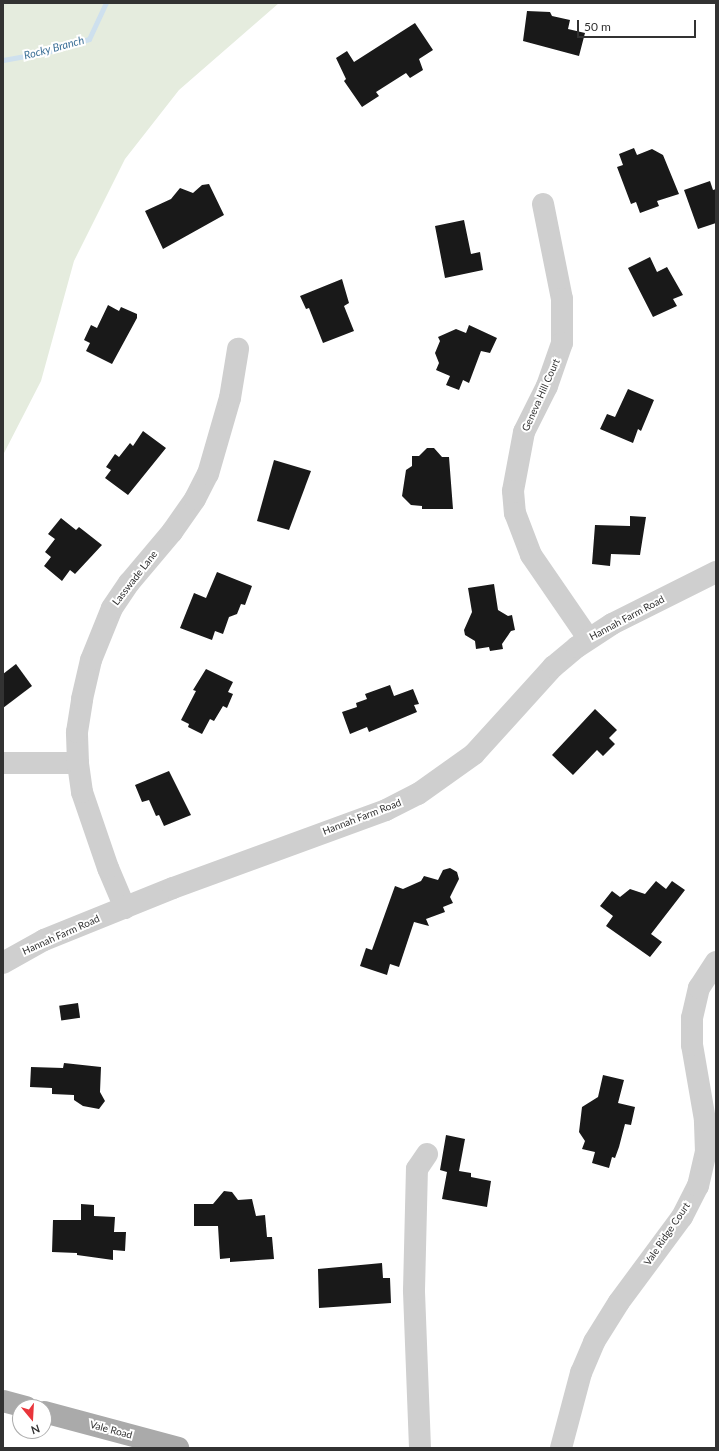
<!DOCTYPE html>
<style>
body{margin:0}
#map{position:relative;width:719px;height:1451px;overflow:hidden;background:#fff;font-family:Lato,sans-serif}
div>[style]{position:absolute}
.green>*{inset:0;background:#e5ecde}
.stream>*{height:5px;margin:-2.5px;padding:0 2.5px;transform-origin:2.5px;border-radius:2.5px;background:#cee0ee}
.building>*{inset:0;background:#191919;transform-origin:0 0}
.minor>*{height:22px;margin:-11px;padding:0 11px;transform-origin:11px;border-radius:11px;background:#cfcfcf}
.major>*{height:22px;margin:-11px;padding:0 11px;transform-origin:11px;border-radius:11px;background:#aaa}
span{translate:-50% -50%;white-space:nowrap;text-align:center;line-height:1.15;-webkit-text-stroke:4px #fff;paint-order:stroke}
.street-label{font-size:10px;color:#323232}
.water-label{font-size:11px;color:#3d7198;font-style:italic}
.frame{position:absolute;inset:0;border:4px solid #323232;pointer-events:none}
.north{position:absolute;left:12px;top:1399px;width:40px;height:40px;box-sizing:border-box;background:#fff;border:1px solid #adadad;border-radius:50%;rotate:162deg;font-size:11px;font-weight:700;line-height:16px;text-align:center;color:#323232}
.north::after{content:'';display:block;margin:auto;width:14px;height:18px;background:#e9353b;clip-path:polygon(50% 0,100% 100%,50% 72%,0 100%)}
.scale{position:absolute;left:577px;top:20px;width:119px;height:18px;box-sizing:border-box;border:2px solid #323232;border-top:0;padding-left:5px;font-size:12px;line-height:14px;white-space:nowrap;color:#323232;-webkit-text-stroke:3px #fff;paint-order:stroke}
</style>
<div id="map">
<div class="green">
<div style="clip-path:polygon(3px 3px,279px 3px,179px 90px,125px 159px,74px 261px,41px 381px,3px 455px)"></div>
</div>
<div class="stream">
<div style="left:3px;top:60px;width:45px;rotate:-10.3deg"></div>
<div style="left:47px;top:52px;width:44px;rotate:-17.2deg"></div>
<div style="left:89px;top:39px;width:40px;rotate:-65deg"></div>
</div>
<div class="building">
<div style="clip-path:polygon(527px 11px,550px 12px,552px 16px,570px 20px,568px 29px,585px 33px,579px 56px,523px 41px)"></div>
<div style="clip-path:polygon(415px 23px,433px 50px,419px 59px,423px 70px,410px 78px,406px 73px,376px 92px,379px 96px,362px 107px,344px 81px,346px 79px,336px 58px,347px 51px,354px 62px)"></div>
<div style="clip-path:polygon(634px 148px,637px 155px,652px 149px,663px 155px,679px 194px,657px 201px,659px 206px,640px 213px,636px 202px,631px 204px,617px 167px,623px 165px,619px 154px)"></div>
<div style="clip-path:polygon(710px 181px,713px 190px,716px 189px,716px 223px,698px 229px,684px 190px)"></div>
<div style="clip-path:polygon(209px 184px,224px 215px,163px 249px,145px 211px,171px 199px,180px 188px,193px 193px,202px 185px)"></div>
<div style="clip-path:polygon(464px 220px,471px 254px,480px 252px,483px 270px,445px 278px,435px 226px)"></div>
<div style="clip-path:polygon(650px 257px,657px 272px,667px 267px,683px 295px,673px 299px,677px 306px,653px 317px,628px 268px)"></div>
<div style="clip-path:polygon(342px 279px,349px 303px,344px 306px,354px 331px,323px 343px,309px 308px,306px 309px,300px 296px)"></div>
<div style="clip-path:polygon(108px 305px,119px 311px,121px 307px,137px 314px,137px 318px,112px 364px,86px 351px,90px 343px,84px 340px,91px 325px,97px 328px)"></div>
<div style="clip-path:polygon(469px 325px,497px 338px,490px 353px,481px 351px,469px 383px,463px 380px,459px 390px,446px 385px,450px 376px,436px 370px,439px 363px,435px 353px,440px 341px,438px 337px,456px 329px,466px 333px)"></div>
<div style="clip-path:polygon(628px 389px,654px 400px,641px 431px,638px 429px,633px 443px,600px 429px,607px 414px,615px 417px)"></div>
<div style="clip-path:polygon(143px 431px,166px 448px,128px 495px,105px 478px,111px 470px,106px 467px,115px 454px,119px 457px,130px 443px,133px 446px)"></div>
<div style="clip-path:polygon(427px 448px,434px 448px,442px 457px,449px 457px,453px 509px,422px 509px,422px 506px,411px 505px,402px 496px,406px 470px,412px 466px,412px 456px,419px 456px)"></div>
<div style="clip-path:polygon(274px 460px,311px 471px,289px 530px,257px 521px)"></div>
<div style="clip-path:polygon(630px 516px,646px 517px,640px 555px,611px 554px,610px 566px,592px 564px,595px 525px,630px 526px)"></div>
<div style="clip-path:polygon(61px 518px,76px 530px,79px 527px,102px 545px,75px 574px,70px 570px,62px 581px,44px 566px,51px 557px,45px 552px,55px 539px,48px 534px)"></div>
<div style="clip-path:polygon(217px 572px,252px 586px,245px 605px,241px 604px,237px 614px,229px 617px,223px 634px,215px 631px,212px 640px,180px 628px,194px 593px,206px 598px)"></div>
<div style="clip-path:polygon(494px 584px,498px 610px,508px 616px,512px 615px,515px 630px,511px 631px,502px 644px,503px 649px,490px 651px,489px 647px,476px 649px,475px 641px,465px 635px,464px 630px,472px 612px,468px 588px)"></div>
<div style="clip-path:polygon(16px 664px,32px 686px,3px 708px,3px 674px)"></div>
<div style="clip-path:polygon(206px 669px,233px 682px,228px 692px,233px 694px,227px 708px,223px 706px,214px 721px,210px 719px,202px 734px,188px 727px,189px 724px,181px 720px,196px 691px,193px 690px)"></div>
<div style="clip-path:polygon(390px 685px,394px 696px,413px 689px,419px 704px,414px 705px,417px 712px,369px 732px,367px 727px,350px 734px,342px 712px,357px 707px,356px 703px,367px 699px,365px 694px)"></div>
<div style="clip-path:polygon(595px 709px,617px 730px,609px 738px,615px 744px,603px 756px,597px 750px,573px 775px,552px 755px)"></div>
<div style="clip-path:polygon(169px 771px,191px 815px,164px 826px,159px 815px,156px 816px,149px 800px,142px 802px,135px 785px)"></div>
<div style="clip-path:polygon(450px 868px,457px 872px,459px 879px,450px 897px,453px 903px,443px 907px,445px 912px,426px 919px,429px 926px,414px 922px,399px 967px,390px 964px,387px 975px,360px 966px,366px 948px,372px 950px,395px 886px,403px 889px,421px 881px,424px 876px,438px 880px,443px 870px)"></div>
<div style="clip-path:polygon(656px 881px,666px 889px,672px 881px,685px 890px,651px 934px,662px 942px,650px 957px,606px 926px,613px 916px,600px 906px,612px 891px,620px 897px,630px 889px,645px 894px)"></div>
<div style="left:78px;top:1003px;width:15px;height:19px;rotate:82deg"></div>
<div style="clip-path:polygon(64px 1063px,101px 1067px,100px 1092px,105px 1101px,99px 1109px,83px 1106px,74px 1100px,74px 1095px,52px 1094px,52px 1088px,30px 1087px,31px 1067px,63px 1068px)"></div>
<div style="clip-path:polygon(603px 1075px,624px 1080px,618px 1103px,635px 1107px,631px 1125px,625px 1124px,619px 1147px,615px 1158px,612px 1157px,609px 1168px,592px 1163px,595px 1152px,582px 1149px,585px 1141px,579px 1132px,582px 1107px,598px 1097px)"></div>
<div style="clip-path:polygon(446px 1135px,465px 1139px,459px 1171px,471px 1173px,471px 1177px,491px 1181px,487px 1207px,442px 1199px,447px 1172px,440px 1170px)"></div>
<div style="clip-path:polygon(224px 1191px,232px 1192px,238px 1200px,252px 1199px,256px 1216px,265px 1215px,267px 1237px,272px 1237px,274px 1259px,230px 1262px,230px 1258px,220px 1259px,218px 1226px,194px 1226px,194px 1204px,213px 1204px)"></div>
<div style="clip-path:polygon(81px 1204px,94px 1205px,94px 1216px,115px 1217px,114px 1232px,126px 1232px,125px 1251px,113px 1250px,113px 1260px,77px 1255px,77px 1253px,52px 1252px,53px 1220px,81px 1220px)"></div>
<div style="clip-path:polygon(382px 1263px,383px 1278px,390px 1278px,391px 1303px,319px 1308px,318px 1269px)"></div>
</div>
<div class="minor">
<div style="left:543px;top:204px;width:97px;rotate:78.7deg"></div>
<div style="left:562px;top:299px;width:44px;rotate:90deg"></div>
<div style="left:562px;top:343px;width:46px;rotate:109.2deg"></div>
<div style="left:547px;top:386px;width:51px;rotate:116.6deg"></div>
<div style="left:524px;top:432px;width:60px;rotate:100.6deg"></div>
<div style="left:513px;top:491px;width:22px;rotate:85deg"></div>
<div style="left:515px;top:513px;width:45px;rotate:69.1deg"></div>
<div style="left:531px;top:555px;width:101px;rotate:55.5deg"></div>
<div style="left:3px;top:763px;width:75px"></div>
<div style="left:125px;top:908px;width:43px;rotate:-113deg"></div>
<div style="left:108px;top:868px;width:80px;rotate:-108.9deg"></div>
<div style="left:82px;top:792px;width:29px;rotate:-98deg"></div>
<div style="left:78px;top:763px;width:31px;rotate:-92deg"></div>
<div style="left:77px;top:732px;width:33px;rotate:-81deg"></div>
<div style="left:82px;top:699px;width:40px;rotate:-77deg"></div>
<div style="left:91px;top:660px;width:56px;rotate:-68deg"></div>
<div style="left:112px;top:608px;width:30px;rotate:-56deg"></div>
<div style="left:129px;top:583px;width:67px;rotate:-49.9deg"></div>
<div style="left:172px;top:532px;width:40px;rotate:-55.1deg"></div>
<div style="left:195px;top:499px;width:28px;rotate:-63deg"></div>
<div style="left:208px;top:474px;width:79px;rotate:-73.9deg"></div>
<div style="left:230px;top:398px;width:50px;rotate:-80.7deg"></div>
<div style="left:3px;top:963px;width:47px;rotate:-29.3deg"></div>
<div style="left:44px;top:940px;width:139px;rotate:-22deg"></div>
<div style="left:173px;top:888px;width:227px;rotate:-20.1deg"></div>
<div style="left:386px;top:810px;width:36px;rotate:-27deg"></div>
<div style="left:418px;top:794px;width:69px;rotate:-35.5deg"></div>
<div style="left:474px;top:754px;width:118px;rotate:-47.8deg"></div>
<div style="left:553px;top:667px;width:31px;rotate:-40deg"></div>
<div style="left:577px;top:647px;width:42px;rotate:-33.3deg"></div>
<div style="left:612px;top:624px;width:116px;rotate:-26.6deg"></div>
<div style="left:420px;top:1448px;width:158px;rotate:-92.2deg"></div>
<div style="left:414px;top:1290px;width:121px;rotate:-88.6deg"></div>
<div style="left:417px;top:1169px;width:18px;rotate:-56deg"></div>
<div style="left:561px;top:1448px;width:78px;rotate:-75.1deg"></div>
<div style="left:581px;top:1373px;width:34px;rotate:-67deg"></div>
<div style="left:594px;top:1342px;width:47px;rotate:-58deg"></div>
<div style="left:619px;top:1302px;width:106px;rotate:-53.5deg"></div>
<div style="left:682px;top:1217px;width:35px;rotate:-63deg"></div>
<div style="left:698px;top:1186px;width:35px;rotate:-77deg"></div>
<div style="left:706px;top:1152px;width:32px;rotate:-92deg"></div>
<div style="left:705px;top:1120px;width:76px;rotate:-99.8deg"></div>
<div style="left:692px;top:1045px;width:27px;rotate:-90deg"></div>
<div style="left:692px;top:1018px;width:31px;rotate:-77deg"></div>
<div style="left:699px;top:988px;width:31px;rotate:-57deg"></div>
</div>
<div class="major">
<div style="left:3px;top:1401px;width:24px;rotate:15deg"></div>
<div style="left:44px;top:1412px;width:139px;rotate:15deg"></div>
</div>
<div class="street-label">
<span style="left:541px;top:395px;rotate:-66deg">Geneva Hill Court</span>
<span style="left:135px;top:578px;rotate:-52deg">Lasswade Lane</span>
<span style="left:627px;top:618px;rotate:-28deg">Hannah Farm Road</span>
<span style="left:362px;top:817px;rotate:-21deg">Hannah Farm Road</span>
<span style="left:61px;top:935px;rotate:-24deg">Hannah Farm Road</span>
<span style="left:667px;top:1234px;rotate:-56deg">Vale Ridge Court</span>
<span style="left:111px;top:1430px;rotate:15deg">Vale Road</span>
</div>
<div class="water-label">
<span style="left:54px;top:48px;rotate:-15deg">Rocky Branch</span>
</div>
<div class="frame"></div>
<div class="north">N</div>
<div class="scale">50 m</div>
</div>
